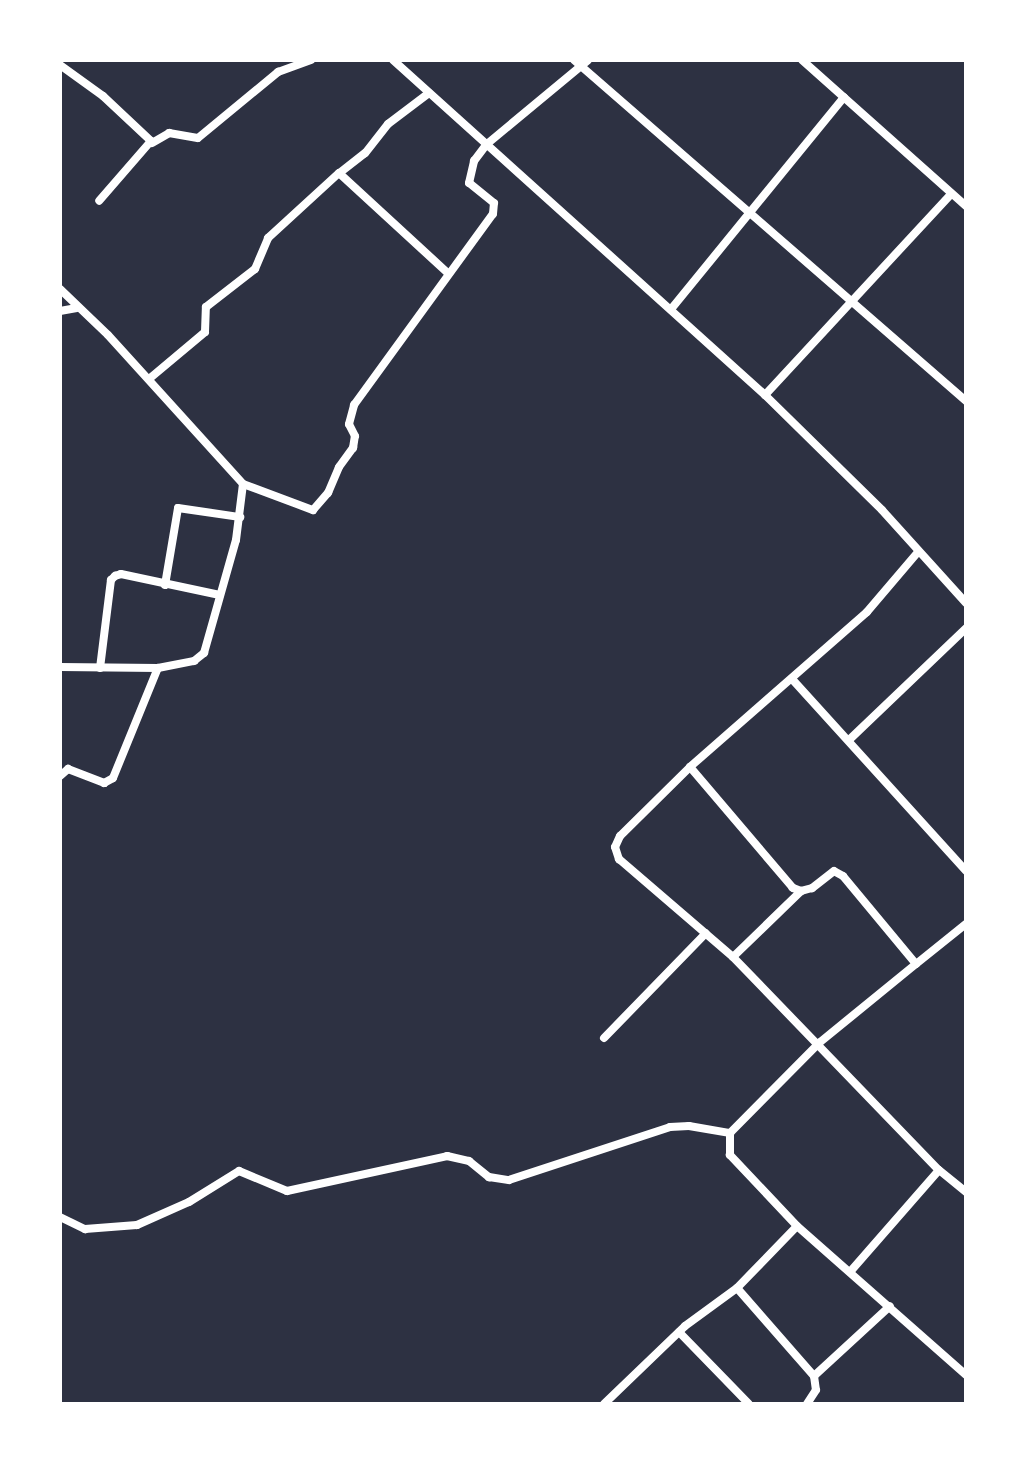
<!DOCTYPE html>
<style>
body{margin:0}
#map{position:relative;width:1026px;height:1464px;overflow:hidden;background:#2d3142;font-family:"Archivo Narrow",sans-serif}
div>[style]{position:absolute}
.minor>*{height:8px;margin:-4px;padding:0 4px;transform-origin:4px;border-radius:4px;background:#fff}
span{translate:-50% -50%;white-space:nowrap;text-align:center;line-height:1.15;-webkit-text-stroke:6px #fff;paint-order:stroke}
.frame{position:absolute;inset:0;border:62px solid #fff;pointer-events:none}
</style>
<div id="map">
<div class="minor">
<div style="left:393px;top:60px;width:501px;rotate:42deg"></div>
<div style="left:765px;top:395px;width:164px;rotate:44.5deg"></div>
<div style="left:882px;top:510px;width:125px;rotate:47.9deg"></div>
<div style="left:574px;top:60px;width:520px;rotate:41.02deg"></div>
<div style="left:802px;top:60px;width:220px;rotate:41.7deg"></div>
<div style="left:60px;top:65px;width:53px;rotate:35.8deg"></div>
<div style="left:103px;top:96px;width:66px;rotate:43.2deg"></div>
<div style="left:151px;top:141px;width:79px;rotate:130.9deg"></div>
<div style="left:429px;top:93px;width:51px;rotate:142.9deg"></div>
<div style="left:388px;top:124px;width:37px;rotate:128deg"></div>
<div style="left:365px;top:153px;width:33px;rotate:142deg"></div>
<div style="left:339px;top:173px;width:149px;rotate:42.6deg"></div>
<div style="left:152px;top:143px;width:20px;rotate:-30deg"></div>
<div style="left:169px;top:133px;width:29px;rotate:10deg"></div>
<div style="left:198px;top:138px;width:104px;rotate:-39.5deg"></div>
<div style="left:278px;top:72px;width:35px;rotate:-20deg"></div>
<div style="left:60px;top:289px;width:66px;rotate:43.8deg"></div>
<div style="left:108px;top:335px;width:201px;rotate:47.8deg"></div>
<div style="left:243px;top:484px;width:75px;rotate:20.4deg"></div>
<div style="left:313px;top:510px;width:23px;rotate:-49deg"></div>
<div style="left:328px;top:493px;width:28px;rotate:-67deg"></div>
<div style="left:339px;top:467px;width:24px;rotate:-54deg"></div>
<div style="left:353px;top:448px;width:12px;rotate:-81deg"></div>
<div style="left:355px;top:436px;width:13px;rotate:-117deg"></div>
<div style="left:349px;top:424px;width:20px;rotate:-75deg"></div>
<div style="left:354px;top:405px;width:236px;rotate:-54deg"></div>
<div style="left:493px;top:214px;width:11px;rotate:-85deg"></div>
<div style="left:494px;top:203px;width:32px;rotate:-141deg"></div>
<div style="left:469px;top:183px;width:23px;rotate:-77deg"></div>
<div style="left:474px;top:161px;width:21px;rotate:-53deg"></div>
<div style="left:487px;top:144px;width:131px;rotate:-39.7deg"></div>
<div style="left:672px;top:308px;width:272px;rotate:-50.8deg"></div>
<div style="left:60px;top:311px;width:17px;rotate:-10deg"></div>
<div style="left:149px;top:379px;width:73px;rotate:-40deg"></div>
<div style="left:205px;top:332px;width:25px;rotate:-88deg"></div>
<div style="left:206px;top:307px;width:62px;rotate:-37.8deg"></div>
<div style="left:255px;top:269px;width:34px;rotate:-67deg"></div>
<div style="left:268px;top:238px;width:96px;rotate:-42.5deg"></div>
<div style="left:765px;top:395px;width:274px;rotate:-47.2deg"></div>
<div style="left:918px;top:552px;width:79px;rotate:130.4deg"></div>
<div style="left:867px;top:612px;width:235px;rotate:138.8deg"></div>
<div style="left:690px;top:767px;width:98px;rotate:135.4deg"></div>
<div style="left:620px;top:836px;width:12px;rotate:114deg"></div>
<div style="left:615px;top:847px;width:13px;rotate:72deg"></div>
<div style="left:619px;top:859px;width:150px;rotate:40.7deg"></div>
<div style="left:733px;top:957px;width:296px;rotate:46deg"></div>
<div style="left:939px;top:1170px;width:35px;rotate:39deg"></div>
<div style="left:165px;top:585px;width:78px;rotate:-80.4deg"></div>
<div style="left:178px;top:508px;width:63px;rotate:8.3deg"></div>
<div style="left:60px;top:667px;width:98px;rotate:0.6deg"></div>
<div style="left:158px;top:668px;width:37px;rotate:-11deg"></div>
<div style="left:194px;top:661px;width:13px;rotate:-39deg"></div>
<div style="left:204px;top:653px;width:117px;rotate:-74.2deg"></div>
<div style="left:236px;top:540px;width:56px;rotate:-82.9deg"></div>
<div style="left:100px;top:668px;width:89px;rotate:-82.9deg"></div>
<div style="left:111px;top:580px;width:6px;rotate:-45deg"></div>
<div style="left:115px;top:576px;width:6px;rotate:-18deg"></div>
<div style="left:121px;top:574px;width:101px;rotate:12deg"></div>
<div style="left:792px;top:679px;width:259px;rotate:47.8deg"></div>
<div style="left:849px;top:740px;width:162px;rotate:-43.7deg"></div>
<div style="left:60px;top:776px;width:11px;rotate:-41deg"></div>
<div style="left:68px;top:769px;width:39px;rotate:21deg"></div>
<div style="left:104px;top:783px;width:10px;rotate:-29deg"></div>
<div style="left:113px;top:778px;width:119px;rotate:-67.8deg"></div>
<div style="left:733px;top:957px;width:95px;rotate:-44.1deg"></div>
<div style="left:916px;top:964px;width:64px;rotate:-38.7deg"></div>
<div style="left:604px;top:1038px;width:146px;rotate:-45.8deg"></div>
<div style="left:60px;top:1217px;width:28px;rotate:26deg"></div>
<div style="left:85px;top:1229px;width:52px;rotate:-4.4deg"></div>
<div style="left:137px;top:1225px;width:57px;rotate:-23.9deg"></div>
<div style="left:189px;top:1202px;width:59px;rotate:-31.8deg"></div>
<div style="left:239px;top:1171px;width:52px;rotate:22.6deg"></div>
<div style="left:287px;top:1191px;width:164px;rotate:-12.3deg"></div>
<div style="left:447px;top:1156px;width:23px;rotate:13deg"></div>
<div style="left:469px;top:1161px;width:26px;rotate:39deg"></div>
<div style="left:489px;top:1177px;width:20px;rotate:9deg"></div>
<div style="left:509px;top:1180px;width:169px;rotate:-18.2deg"></div>
<div style="left:670px;top:1127px;width:19px;rotate:-3deg"></div>
<div style="left:689px;top:1126px;width:42px;rotate:9.7deg"></div>
<div style="left:797px;top:1226px;width:225px;rotate:41.4deg"></div>
<div style="left:850px;top:1272px;width:135px;rotate:-48.9deg"></div>
<div style="left:737px;top:1288px;width:117px;rotate:48.8deg"></div>
<div style="left:814px;top:1376px;width:14px;rotate:82deg"></div>
<div style="left:816px;top:1390px;width:17px;rotate:123deg"></div>
<div style="left:679px;top:1332px;width:100px;rotate:45.8deg"></div>
<div style="left:814px;top:1376px;width:103px;rotate:-42.6deg"></div>
<div style="left:604px;top:1404px;width:112px;rotate:-43.9deg"></div>
<div style="left:685px;top:1326px;width:64px;rotate:-36.2deg"></div>
<div style="left:737px;top:1288px;width:86px;rotate:-45.9deg"></div>
<div style="left:797px;top:1226px;width:98px;rotate:-133.3deg"></div>
<div style="left:730px;top:1155px;width:22px;rotate:-90deg"></div>
<div style="left:730px;top:1133px;width:127px;rotate:-45.3deg"></div>
<div style="left:819px;top:1043px;width:125px;rotate:-39.2deg"></div>
<div style="left:916px;top:964px;width:114px;rotate:-129.7deg"></div>
<div style="left:843px;top:876px;width:10px;rotate:-151deg"></div>
<div style="left:834px;top:871px;width:28px;rotate:142deg"></div>
<div style="left:812px;top:888px;width:11px;rotate:165deg"></div>
<div style="left:801px;top:891px;width:9px;rotate:-159deg"></div>
<div style="left:793px;top:888px;width:159px;rotate:-130.4deg"></div>
</div>
<div class="frame"></div>
</div>
